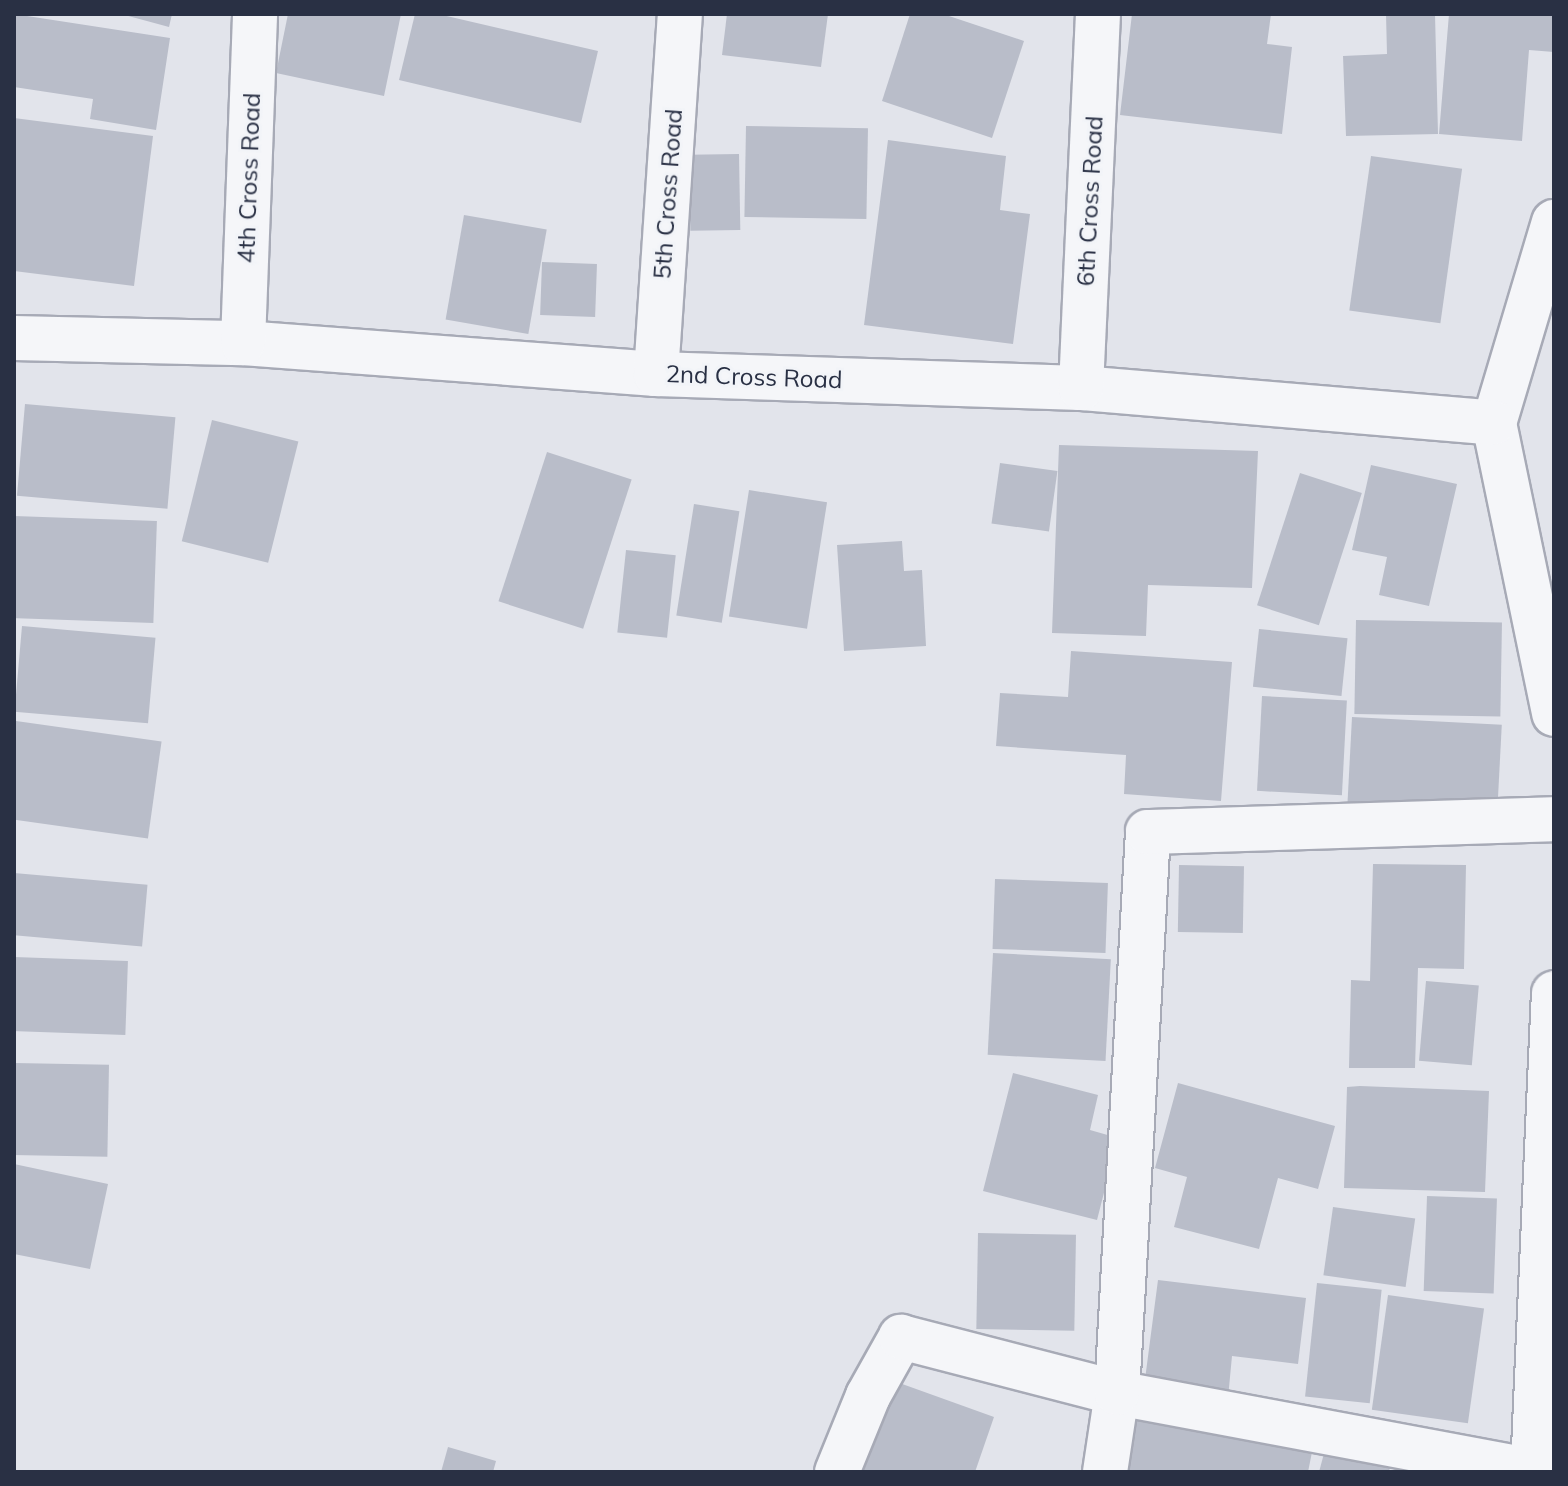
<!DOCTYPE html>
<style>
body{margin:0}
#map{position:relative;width:1568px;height:1486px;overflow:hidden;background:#e2e4eb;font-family:Mulish,sans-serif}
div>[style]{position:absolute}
.building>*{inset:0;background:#b9bdc9;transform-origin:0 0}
.roads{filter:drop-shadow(2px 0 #a7aab6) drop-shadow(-2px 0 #a7aab6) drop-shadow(0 2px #a7aab6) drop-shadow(0 -2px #a7aab6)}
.street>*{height:44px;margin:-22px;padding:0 22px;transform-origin:22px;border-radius:22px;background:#f5f6f9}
span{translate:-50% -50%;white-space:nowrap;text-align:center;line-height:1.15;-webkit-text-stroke:6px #f2f4f8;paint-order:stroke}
.street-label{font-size:24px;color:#293044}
.frame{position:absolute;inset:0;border:16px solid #293044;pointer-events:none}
</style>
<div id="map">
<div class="building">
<div style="clip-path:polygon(14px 14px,170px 38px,156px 130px,90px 119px,93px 99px,14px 87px)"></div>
<div style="clip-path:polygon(121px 14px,172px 14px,169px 27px)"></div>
<div style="clip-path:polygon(288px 14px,401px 14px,384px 96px,276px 73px)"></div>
<div style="clip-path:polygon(415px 14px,438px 14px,598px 51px,581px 123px,399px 80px)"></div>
<div style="clip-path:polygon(727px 14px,828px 14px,821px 67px,722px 55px)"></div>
<div style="clip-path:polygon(910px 14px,943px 14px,1024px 41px,992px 138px,882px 101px)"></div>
<div style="clip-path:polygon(1132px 14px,1271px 14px,1267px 44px,1292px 47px,1282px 134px,1120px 115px)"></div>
<div style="clip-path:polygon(1386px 14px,1435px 14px,1438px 134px,1346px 136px,1343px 56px,1387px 54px)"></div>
<div style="clip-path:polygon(1449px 14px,1554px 14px,1554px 52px,1529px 50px,1522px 141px,1439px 134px)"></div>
<div style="clip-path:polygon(14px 118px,153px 136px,134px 286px,14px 271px)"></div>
<div style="left:746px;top:126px;width:122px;height:91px;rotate:1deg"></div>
<div style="clip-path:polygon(888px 140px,1006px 156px,1000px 210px,1030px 214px,1013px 344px,864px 325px)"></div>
<div style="left:739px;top:154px;width:76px;height:50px;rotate:89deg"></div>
<div style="left:1371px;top:156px;width:92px;height:156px;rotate:8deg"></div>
<div style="left:464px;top:215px;width:84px;height:106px;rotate:10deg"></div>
<div style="left:542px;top:262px;width:55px;height:53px;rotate:2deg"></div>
<div style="left:25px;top:404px;width:151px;height:92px;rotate:5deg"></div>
<div style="left:212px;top:420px;width:89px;height:125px;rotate:14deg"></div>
<div style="clip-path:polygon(1059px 445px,1258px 451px,1252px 588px,1148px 585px,1146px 636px,1052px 633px)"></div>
<div style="left:547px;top:452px;width:89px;height:157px;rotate:18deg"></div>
<div style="left:1000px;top:463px;width:58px;height:61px;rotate:8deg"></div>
<div style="clip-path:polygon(1371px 465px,1457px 484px,1429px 606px,1379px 595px,1387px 557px,1352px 550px)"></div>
<div style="left:1300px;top:473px;width:65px;height:139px;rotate:18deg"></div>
<div style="left:749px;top:490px;width:79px;height:128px;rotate:9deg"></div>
<div style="left:694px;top:504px;width:46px;height:113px;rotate:9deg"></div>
<div style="left:14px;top:516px;width:143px;height:102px;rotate:2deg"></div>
<div style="clip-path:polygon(902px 541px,904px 571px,922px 570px,926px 646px,844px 651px,837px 545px)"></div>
<div style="left:626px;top:550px;width:50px;height:83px;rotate:6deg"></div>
<div style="left:1356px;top:620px;width:146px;height:94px;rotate:1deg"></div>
<div style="left:22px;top:626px;width:134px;height:86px;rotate:5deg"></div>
<div style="left:1259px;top:629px;width:89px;height:58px;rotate:6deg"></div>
<div style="clip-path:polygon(1071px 651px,1232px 662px,1221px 801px,1124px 794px,1126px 755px,996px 746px,1000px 693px,1068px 697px)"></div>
<div style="left:1262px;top:696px;width:85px;height:95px;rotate:3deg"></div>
<div style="left:1352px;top:717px;width:150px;height:88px;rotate:3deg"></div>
<div style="left:16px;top:721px;width:147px;height:98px;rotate:8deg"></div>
<div style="clip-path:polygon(1373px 864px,1466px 865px,1464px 969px,1418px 968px,1415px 1068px,1349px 1068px,1351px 980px,1370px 981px)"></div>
<div style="left:1179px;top:865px;width:65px;height:67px;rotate:1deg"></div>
<div style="left:14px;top:873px;width:134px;height:62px;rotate:5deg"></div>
<div style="left:995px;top:879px;width:113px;height:70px;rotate:2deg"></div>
<div style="left:993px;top:953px;width:118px;height:102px;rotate:3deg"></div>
<div style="left:14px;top:957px;width:114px;height:74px;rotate:2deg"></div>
<div style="left:1426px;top:981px;width:53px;height:80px;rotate:5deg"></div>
<div style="left:14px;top:1063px;width:95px;height:92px;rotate:1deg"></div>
<div style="clip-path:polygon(1013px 1073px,1098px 1095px,1090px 1130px,1118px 1138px,1097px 1220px,983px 1191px)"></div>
<div style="clip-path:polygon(1178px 1083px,1335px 1126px,1318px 1189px,1278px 1178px,1259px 1249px,1174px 1227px,1187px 1177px,1155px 1168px)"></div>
<div style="clip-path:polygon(1360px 1086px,1489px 1091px,1485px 1192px,1344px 1188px,1347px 1087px)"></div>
<div style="clip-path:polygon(14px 1164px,108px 1184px,90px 1269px,14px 1254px)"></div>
<div style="left:1427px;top:1196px;width:70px;height:95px;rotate:2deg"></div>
<div style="left:1333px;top:1207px;width:83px;height:69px;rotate:8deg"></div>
<div style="left:978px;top:1233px;width:98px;height:96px;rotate:1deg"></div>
<div style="clip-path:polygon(1158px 1280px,1306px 1298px,1298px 1364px,1232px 1356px,1228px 1398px,1144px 1387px)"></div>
<div style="left:1317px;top:1283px;width:65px;height:114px;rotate:6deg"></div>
<div style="left:1388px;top:1295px;width:97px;height:116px;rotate:8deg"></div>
<div style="clip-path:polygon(880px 1376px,994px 1417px,975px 1472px,846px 1472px)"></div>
<div style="clip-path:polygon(1120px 1410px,1312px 1452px,1308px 1472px,1106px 1472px)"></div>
<div style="clip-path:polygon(1326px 1446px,1391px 1462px,1389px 1472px,1319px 1472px)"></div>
<div style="clip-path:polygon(448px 1447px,496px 1461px,493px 1472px,441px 1472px)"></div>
</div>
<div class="roads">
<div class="street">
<div style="left:1554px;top:222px;width:210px;rotate:106.6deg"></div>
<div style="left:1494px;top:423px;width:297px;rotate:78.3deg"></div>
<div style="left:14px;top:338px;width:229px;rotate:1.3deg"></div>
<div style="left:243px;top:343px;width:414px;rotate:4.3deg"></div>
<div style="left:656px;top:374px;width:425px;rotate:1.9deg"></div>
<div style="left:1081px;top:388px;width:414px;rotate:4.8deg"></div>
<div style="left:243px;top:343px;width:329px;rotate:-87.9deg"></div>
<div style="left:656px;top:374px;width:361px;rotate:-86.2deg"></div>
<div style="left:1081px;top:388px;width:374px;rotate:-87.4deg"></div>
<div style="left:837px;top:1472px;width:82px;rotate:-67.8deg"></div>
<div style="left:868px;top:1396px;width:68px;rotate:-60.8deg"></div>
<div style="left:901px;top:1337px;width:223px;rotate:14.5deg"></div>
<div style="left:1117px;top:1393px;width:423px;rotate:10.6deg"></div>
<div style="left:1105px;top:1472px;width:80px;rotate:-81.4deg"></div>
<div style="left:1117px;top:1393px;width:562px;rotate:-86.84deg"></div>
<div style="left:1148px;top:832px;width:406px;rotate:-1.8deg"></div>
<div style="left:1533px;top:1472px;width:479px;rotate:-87.5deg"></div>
</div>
</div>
<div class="street-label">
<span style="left:249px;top:178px;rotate:-88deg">4th Cross Road</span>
<span style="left:668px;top:194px;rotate:-86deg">5th Cross Road</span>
<span style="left:1090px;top:201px;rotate:-87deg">6th Cross Road</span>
<span style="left:754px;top:377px;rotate:2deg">2nd Cross Road</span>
</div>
<div class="frame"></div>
</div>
